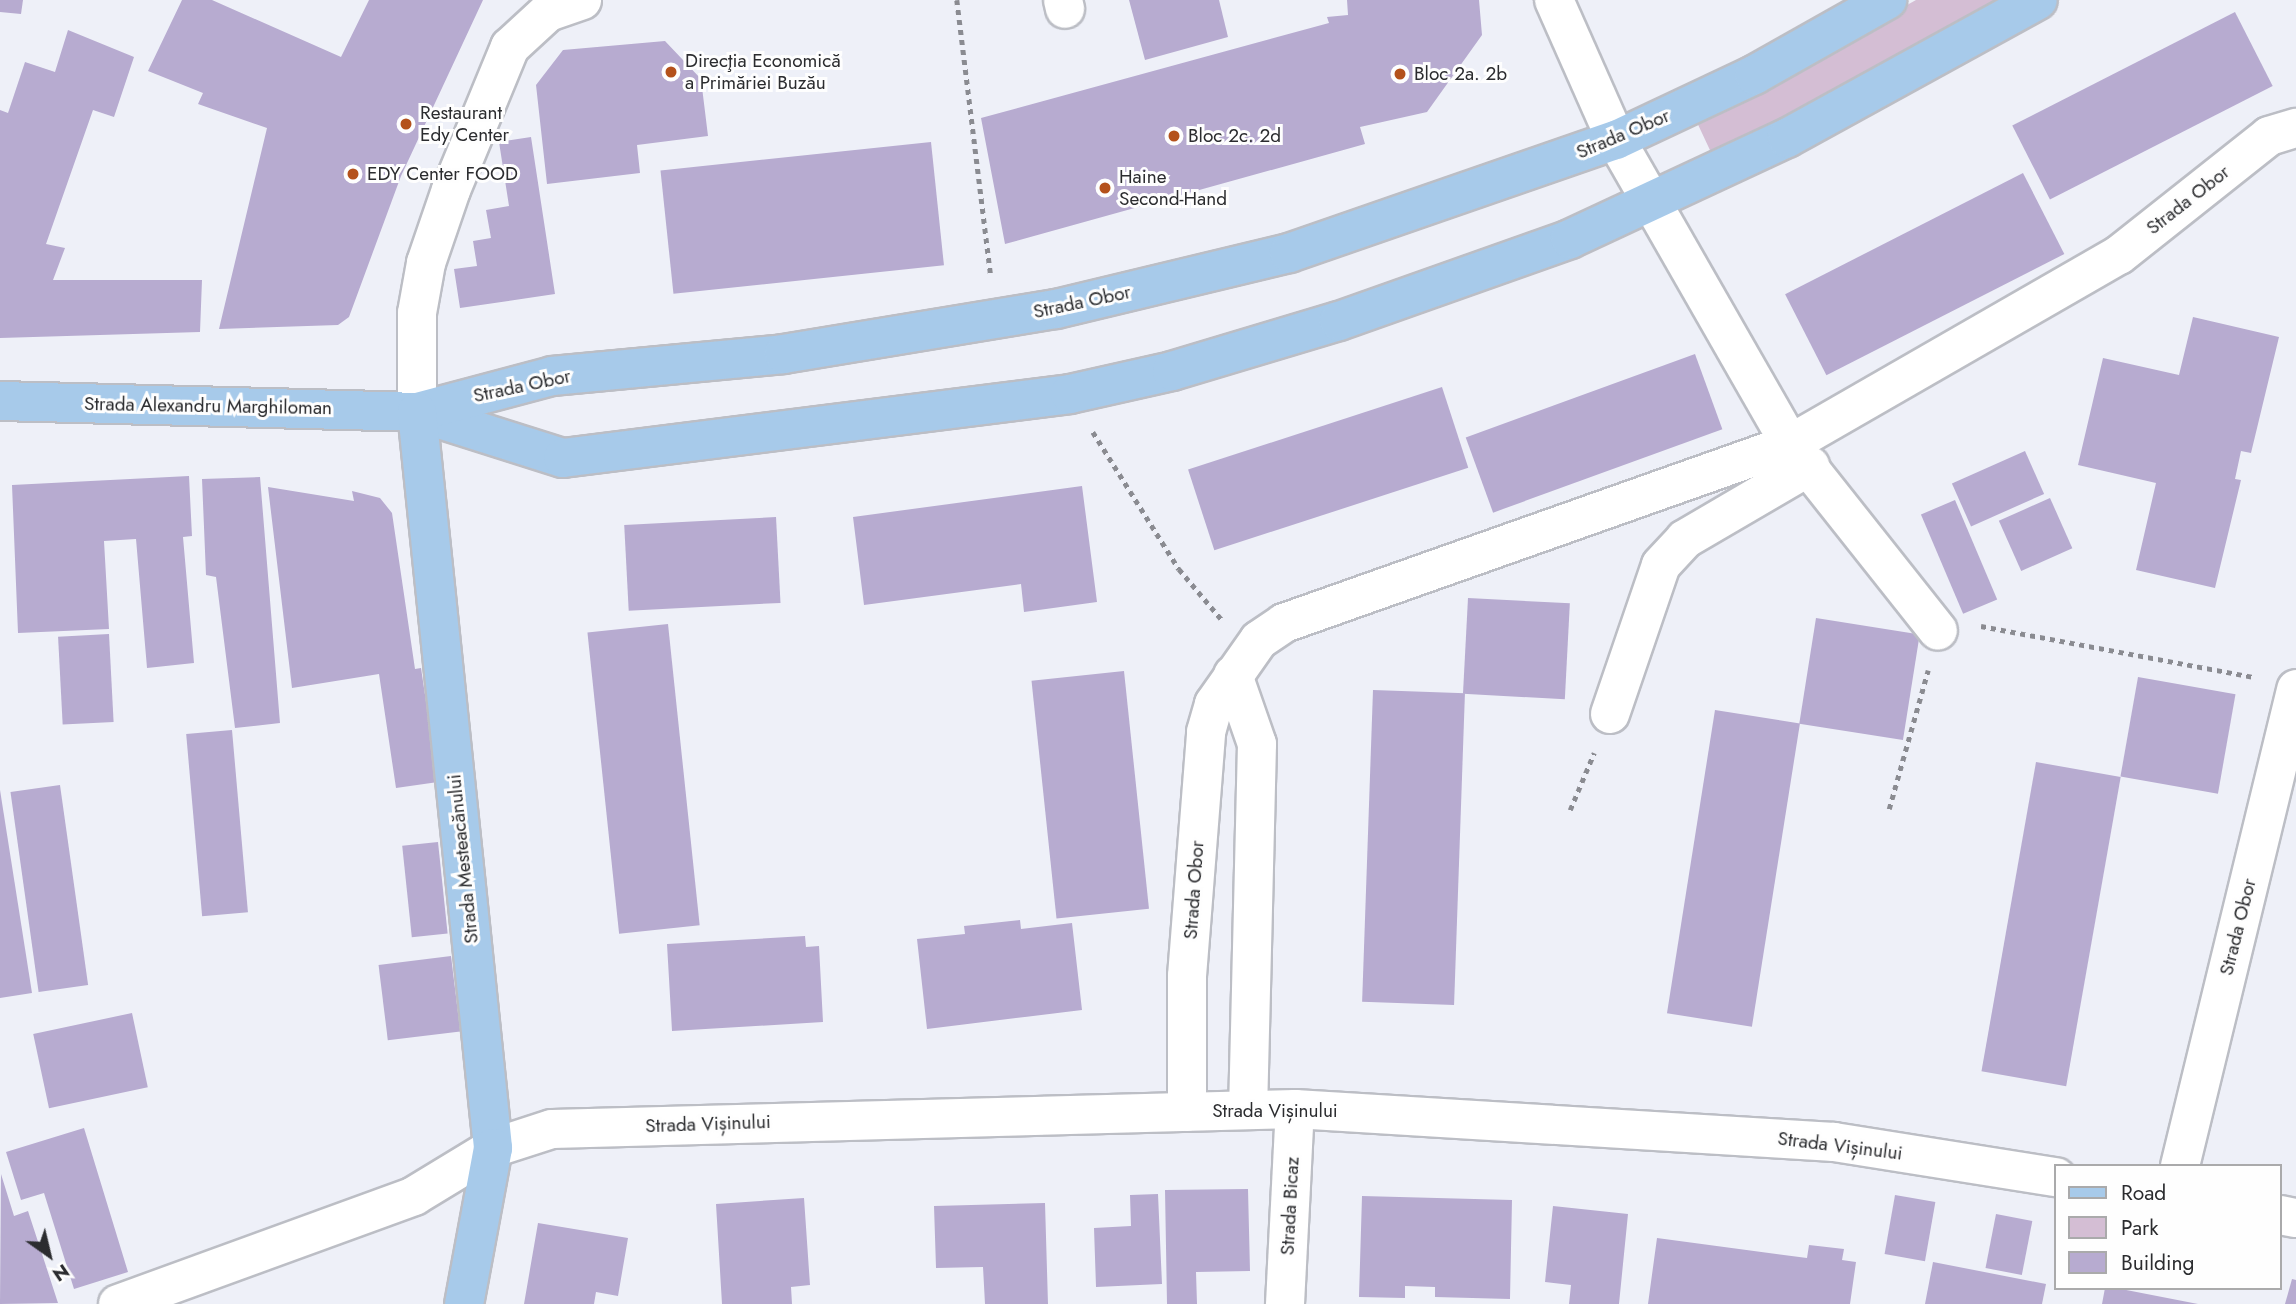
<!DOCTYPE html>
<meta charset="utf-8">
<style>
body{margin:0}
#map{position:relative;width:2296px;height:1304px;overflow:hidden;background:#eef0f8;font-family:Jost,sans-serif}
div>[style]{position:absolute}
.green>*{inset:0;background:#d4bed4}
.building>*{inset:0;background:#b7abd0;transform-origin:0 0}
.path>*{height:4.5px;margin-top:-2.25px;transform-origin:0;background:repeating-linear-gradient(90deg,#8a8b91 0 5px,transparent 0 10px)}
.roads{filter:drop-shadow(2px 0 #bcbec5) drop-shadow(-2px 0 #bcbec5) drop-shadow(0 2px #bcbec5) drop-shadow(0 -2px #bcbec5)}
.minor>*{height:38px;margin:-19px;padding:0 19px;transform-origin:19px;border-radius:19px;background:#fff}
.major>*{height:38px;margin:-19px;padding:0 19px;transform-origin:19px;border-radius:19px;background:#a7caea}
.dots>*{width:19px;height:19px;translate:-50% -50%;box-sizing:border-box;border:4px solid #fefefe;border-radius:50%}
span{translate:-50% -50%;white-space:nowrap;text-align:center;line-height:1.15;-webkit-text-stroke:6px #fefefe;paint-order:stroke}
.poi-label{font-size:19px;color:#2b2c2f}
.left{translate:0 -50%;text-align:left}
.street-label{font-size:19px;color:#2b2c2f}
.legend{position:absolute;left:2054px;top:1164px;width:228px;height:126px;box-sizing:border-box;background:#fefefe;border:2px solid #aaaaab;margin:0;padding:9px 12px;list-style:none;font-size:21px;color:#2b2c2f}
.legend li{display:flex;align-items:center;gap:14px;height:35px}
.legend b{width:35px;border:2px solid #aaaaab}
.north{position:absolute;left:14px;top:1220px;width:70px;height:70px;-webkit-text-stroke:5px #fefefe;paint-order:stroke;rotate:146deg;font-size:19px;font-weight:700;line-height:28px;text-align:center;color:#2b2c2f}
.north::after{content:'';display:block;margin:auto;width:24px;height:32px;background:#2b2c2f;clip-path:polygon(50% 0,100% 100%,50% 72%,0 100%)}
</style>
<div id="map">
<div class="green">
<div style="clip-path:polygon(1916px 0,2018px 0,1716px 163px,1694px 116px,1760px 87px)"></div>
</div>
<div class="building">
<div style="clip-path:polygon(0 0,23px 0,21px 14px,0 12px)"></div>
<div style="clip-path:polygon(182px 0,212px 0,341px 57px,369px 0,483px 0,401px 176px,349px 317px,338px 325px,219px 329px,267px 128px,198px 104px,203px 93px,148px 71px)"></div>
<div style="clip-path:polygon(1129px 0,1219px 0,1228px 37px,1145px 60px)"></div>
<div style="clip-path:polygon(1347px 0,1479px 0,1482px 35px,1427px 112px,1360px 127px,1365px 144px,1005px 244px,981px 118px,1329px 23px,1327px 17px,1348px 15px)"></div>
<div style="left:2235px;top:12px;width:83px;height:250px;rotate:63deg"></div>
<div style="clip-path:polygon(68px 30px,134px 57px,114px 117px,93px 110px,46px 244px,65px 248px,53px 280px,202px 280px,200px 332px,0 338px,0 110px,8px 113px,25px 62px,55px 72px)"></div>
<div style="clip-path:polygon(665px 41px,701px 79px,708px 136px,637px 145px,640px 173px,547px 184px,536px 85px,563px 50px)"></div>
<div style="clip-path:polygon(531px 137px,555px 294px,460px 308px,454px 269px,477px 266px,473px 241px,491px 238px,486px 210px,509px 206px,499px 142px)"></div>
<div style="left:931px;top:142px;width:124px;height:272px;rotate:84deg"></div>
<div style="left:2023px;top:173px;width:91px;height:267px;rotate:63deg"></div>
<div style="clip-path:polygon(2193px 317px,2279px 337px,2251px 453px,2241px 451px,2235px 479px,2241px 480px,2215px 588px,2136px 570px,2156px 483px,2078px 465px,2103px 358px,2179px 375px)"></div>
<div style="left:1695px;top:354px;width:80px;height:244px;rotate:70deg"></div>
<div style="left:1442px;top:387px;width:85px;height:267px;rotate:72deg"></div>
<div style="left:2025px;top:451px;width:47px;height:80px;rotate:66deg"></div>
<div style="clip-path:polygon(189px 476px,192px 536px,183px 537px,194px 663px,147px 668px,136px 539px,104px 541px,109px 629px,18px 633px,12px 485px)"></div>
<div style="clip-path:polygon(260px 477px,280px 723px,235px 728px,216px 577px,206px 575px,202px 479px)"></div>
<div style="clip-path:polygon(1082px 486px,1097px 602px,1024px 612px,1021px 584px,864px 605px,853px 517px)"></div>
<div style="clip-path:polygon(268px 487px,354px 501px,352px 491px,380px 498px,392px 513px,415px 669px,421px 668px,438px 782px,396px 788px,379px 674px,292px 688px)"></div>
<div style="left:2050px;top:498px;width:55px;height:56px;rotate:66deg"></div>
<div style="left:1955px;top:500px;width:108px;height:37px;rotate:67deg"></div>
<div style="left:776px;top:517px;width:86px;height:152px;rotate:87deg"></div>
<div style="left:1468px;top:598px;width:102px;height:96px;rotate:3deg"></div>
<div style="left:1816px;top:618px;width:105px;height:107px;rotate:9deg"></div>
<div style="left:668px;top:624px;width:303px;height:81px;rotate:84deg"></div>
<div style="left:109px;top:634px;width:88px;height:51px;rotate:87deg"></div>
<div style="left:1124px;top:671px;width:239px;height:93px;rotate:84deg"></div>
<div style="left:2138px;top:677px;width:99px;height:101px;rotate:10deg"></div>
<div style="left:1373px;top:690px;width:92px;height:312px;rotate:2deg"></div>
<div style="left:1715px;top:710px;width:86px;height:307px;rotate:9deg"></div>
<div style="left:232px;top:730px;width:183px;height:46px;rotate:85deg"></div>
<div style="left:2036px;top:762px;width:86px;height:314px;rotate:10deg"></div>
<div style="left:60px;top:785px;width:202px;height:50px;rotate:82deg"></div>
<div style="clip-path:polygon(0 790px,32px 993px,0 998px)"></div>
<div style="left:438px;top:842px;width:92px;height:36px;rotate:84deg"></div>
<div style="clip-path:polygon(1020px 920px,1021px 929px,1072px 923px,1082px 1010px,927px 1029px,917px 939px,965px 934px,964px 926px)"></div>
<div style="clip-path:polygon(805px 936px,806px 947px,819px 946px,823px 1022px,672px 1031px,667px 944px)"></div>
<div style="left:451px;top:956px;width:76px;height:73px;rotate:83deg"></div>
<div style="left:132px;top:1013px;width:76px;height:101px;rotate:78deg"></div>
<div style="clip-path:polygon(84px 1128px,128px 1272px,74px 1289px,44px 1193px,21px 1200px,6px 1152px)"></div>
<div style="clip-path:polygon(1px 1174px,14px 1216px,28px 1211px,58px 1303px,0 1304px)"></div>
<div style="clip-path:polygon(1248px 1189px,1250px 1271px,1196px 1272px,1197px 1304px,1167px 1304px,1165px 1190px)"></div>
<div style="clip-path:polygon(1158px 1194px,1162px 1284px,1096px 1287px,1094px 1228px,1131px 1226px,1130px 1195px)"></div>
<div style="left:1895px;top:1195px;width:41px;height:60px;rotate:10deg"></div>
<div style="clip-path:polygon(1362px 1196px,1512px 1200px,1510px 1299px,1435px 1297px,1435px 1287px,1405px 1286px,1405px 1298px,1359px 1297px)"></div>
<div style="clip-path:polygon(804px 1198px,810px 1285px,791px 1287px,792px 1304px,722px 1304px,716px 1204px)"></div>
<div style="clip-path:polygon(1045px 1203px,1048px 1304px,985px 1304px,983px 1267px,936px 1268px,934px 1206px)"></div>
<div style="clip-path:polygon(1553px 1206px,1628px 1214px,1619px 1304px,1569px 1304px,1571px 1285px,1545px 1282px)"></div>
<div style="left:1996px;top:1214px;width:37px;height:55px;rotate:11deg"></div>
<div style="clip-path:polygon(538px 1223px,628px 1238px,618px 1296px,596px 1292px,594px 1304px,524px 1304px)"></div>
<div style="clip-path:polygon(1657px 1238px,1807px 1258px,1809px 1245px,1844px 1249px,1842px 1260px,1856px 1262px,1850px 1304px,1648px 1304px)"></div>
<div style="clip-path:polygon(1933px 1262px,2046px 1284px,2042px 1304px,1925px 1304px)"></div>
<div style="clip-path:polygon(2292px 1279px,2296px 1280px,2296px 1304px,2285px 1304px)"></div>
<div style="clip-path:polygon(2105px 1288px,2116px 1288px,2198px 1304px,2102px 1304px)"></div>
</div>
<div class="path">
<div style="left:957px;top:0;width:278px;rotate:83deg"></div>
<div style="left:1093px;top:432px;width:162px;rotate:57.9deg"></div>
<div style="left:1179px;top:569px;width:68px;rotate:49.8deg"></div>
<div style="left:1981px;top:626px;width:278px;rotate:10.6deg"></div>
<div style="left:1889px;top:809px;width:144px;rotate:-74.3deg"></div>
<div style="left:1570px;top:810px;width:62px;rotate:-67.2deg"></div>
</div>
<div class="roads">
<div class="minor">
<div style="left:1063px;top:0;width:9px;rotate:77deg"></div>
<div style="left:1554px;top:0;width:153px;rotate:66.1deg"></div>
<div style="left:1616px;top:140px;width:350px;rotate:60.2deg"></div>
<div style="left:1790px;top:444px;width:238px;rotate:51.6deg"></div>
<div style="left:417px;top:412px;width:99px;rotate:-90deg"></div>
<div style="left:417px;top:313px;width:51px;rotate:-79.8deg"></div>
<div style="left:426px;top:263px;width:77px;rotate:-71.1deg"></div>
<div style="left:451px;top:190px;width:155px;rotate:-67.6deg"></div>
<div style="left:510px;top:47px;width:52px;rotate:-42.6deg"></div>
<div style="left:548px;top:12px;width:36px;rotate:-19deg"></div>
<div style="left:1233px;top:675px;width:73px;rotate:70.8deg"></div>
<div style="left:1257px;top:744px;width:366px;rotate:91.4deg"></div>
<div style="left:1610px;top:714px;width:157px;rotate:-71.1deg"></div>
<div style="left:1661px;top:565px;width:35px;rotate:-47deg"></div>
<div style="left:1685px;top:539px;width:145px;rotate:-30.3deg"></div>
<div style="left:1187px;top:1112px;width:136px;rotate:-90deg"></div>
<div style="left:1187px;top:976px;width:245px;rotate:-85.5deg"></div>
<div style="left:1206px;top:732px;width:29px;rotate:-74deg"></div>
<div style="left:1214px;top:704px;width:78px;rotate:-54.9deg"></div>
<div style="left:1259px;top:640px;width:30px;rotate:-34deg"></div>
<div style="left:1284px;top:623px;width:537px;rotate:-19.48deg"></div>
<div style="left:1790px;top:444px;width:379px;rotate:-29.9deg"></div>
<div style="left:2119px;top:255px;width:191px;rotate:-38.4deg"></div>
<div style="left:2269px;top:136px;width:28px;rotate:-17deg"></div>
<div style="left:2180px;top:1166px;width:491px;rotate:-76.3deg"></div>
<div style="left:2280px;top:1215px;width:16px;rotate:11deg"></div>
<div style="left:118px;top:1304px;width:315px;rotate:-20deg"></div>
<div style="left:414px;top:1196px;width:92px;rotate:-31.3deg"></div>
<div style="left:493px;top:1148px;width:62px;rotate:-17.9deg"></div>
<div style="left:552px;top:1129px;width:743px;rotate:-1.54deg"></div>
<div style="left:1295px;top:1109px;width:540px;rotate:3.5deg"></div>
<div style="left:1834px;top:1142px;width:225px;rotate:9deg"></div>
<div style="left:1285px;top:1304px;width:195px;rotate:-87.1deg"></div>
</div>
<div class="major">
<div style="left:0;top:401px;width:417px;rotate:1.5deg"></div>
<div style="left:417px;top:412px;width:153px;rotate:17.5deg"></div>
<div style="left:563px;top:458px;width:511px;rotate:-7.19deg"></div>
<div style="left:1070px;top:394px;width:105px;rotate:-12.7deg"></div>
<div style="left:1172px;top:371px;width:174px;rotate:-16.7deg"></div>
<div style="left:1339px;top:321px;width:245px;rotate:-19.5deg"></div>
<div style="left:1570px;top:239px;width:239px;rotate:-25deg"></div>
<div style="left:1787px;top:138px;width:286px;rotate:-28.8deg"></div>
<div style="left:417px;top:412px;width:140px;rotate:-14.9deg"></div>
<div style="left:552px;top:376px;width:233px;rotate:-5.4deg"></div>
<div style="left:784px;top:354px;width:276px;rotate:-9.4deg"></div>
<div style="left:1056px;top:309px;width:240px;rotate:-13.5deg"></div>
<div style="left:1289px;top:253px;width:346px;rotate:-19.1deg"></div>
<div style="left:1616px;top:140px;width:153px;rotate:-25.2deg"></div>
<div style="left:1754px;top:75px;width:153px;rotate:-29.4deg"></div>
<div style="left:417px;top:412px;width:740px;rotate:84.1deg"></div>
<div style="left:493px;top:1148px;width:159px;rotate:100.5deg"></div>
</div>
</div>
<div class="dots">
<div style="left:671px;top:72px;background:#b4511b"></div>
<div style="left:1400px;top:74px;background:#b4511b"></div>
<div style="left:406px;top:124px;background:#b4511b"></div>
<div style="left:1174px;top:136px;background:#b4511b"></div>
<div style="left:353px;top:174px;background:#b4511b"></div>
<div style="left:1105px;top:188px;background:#b4511b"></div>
</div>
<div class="poi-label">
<span class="left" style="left:685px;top:72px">Direcţia Economică<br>a Primăriei Buzău</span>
<span class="left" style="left:1414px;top:74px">Bloc 2a. 2b</span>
<span class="left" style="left:420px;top:124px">Restaurant<br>Edy Center</span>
<span class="left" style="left:1188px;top:136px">Bloc 2c. 2d</span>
<span class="left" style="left:367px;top:174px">EDY Center FOOD</span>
<span class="left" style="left:1119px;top:188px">Haine<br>Second-Hand</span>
</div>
<div class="street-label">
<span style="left:1623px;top:134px;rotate:-23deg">Strada Obor</span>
<span style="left:2188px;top:200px;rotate:-38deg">Strada Obor</span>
<span style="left:1082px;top:302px;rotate:-12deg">Strada Obor</span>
<span style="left:522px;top:386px;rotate:-12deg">Strada Obor</span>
<span style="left:208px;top:406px;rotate:1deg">Strada Alexandru Marghiloman</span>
<span style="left:463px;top:859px;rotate:-96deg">Strada Mesteacănului</span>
<span style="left:1194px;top:890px;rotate:-86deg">Strada Obor</span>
<span style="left:2238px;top:927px;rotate:-76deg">Strada Obor</span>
<span style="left:1275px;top:1111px">Strada Vișinului</span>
<span style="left:708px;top:1124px;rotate:-2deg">Strada Vișinului</span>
<span style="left:1840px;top:1146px;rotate:7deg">Strada Vișinului</span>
<span style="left:1290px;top:1206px;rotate:-87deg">Strada Bicaz</span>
</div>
<ul class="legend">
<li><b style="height:9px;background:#a7caea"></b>Road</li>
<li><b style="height:19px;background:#d4bed4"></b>Park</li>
<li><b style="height:19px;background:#b7abd0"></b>Building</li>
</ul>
<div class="north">N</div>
</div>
